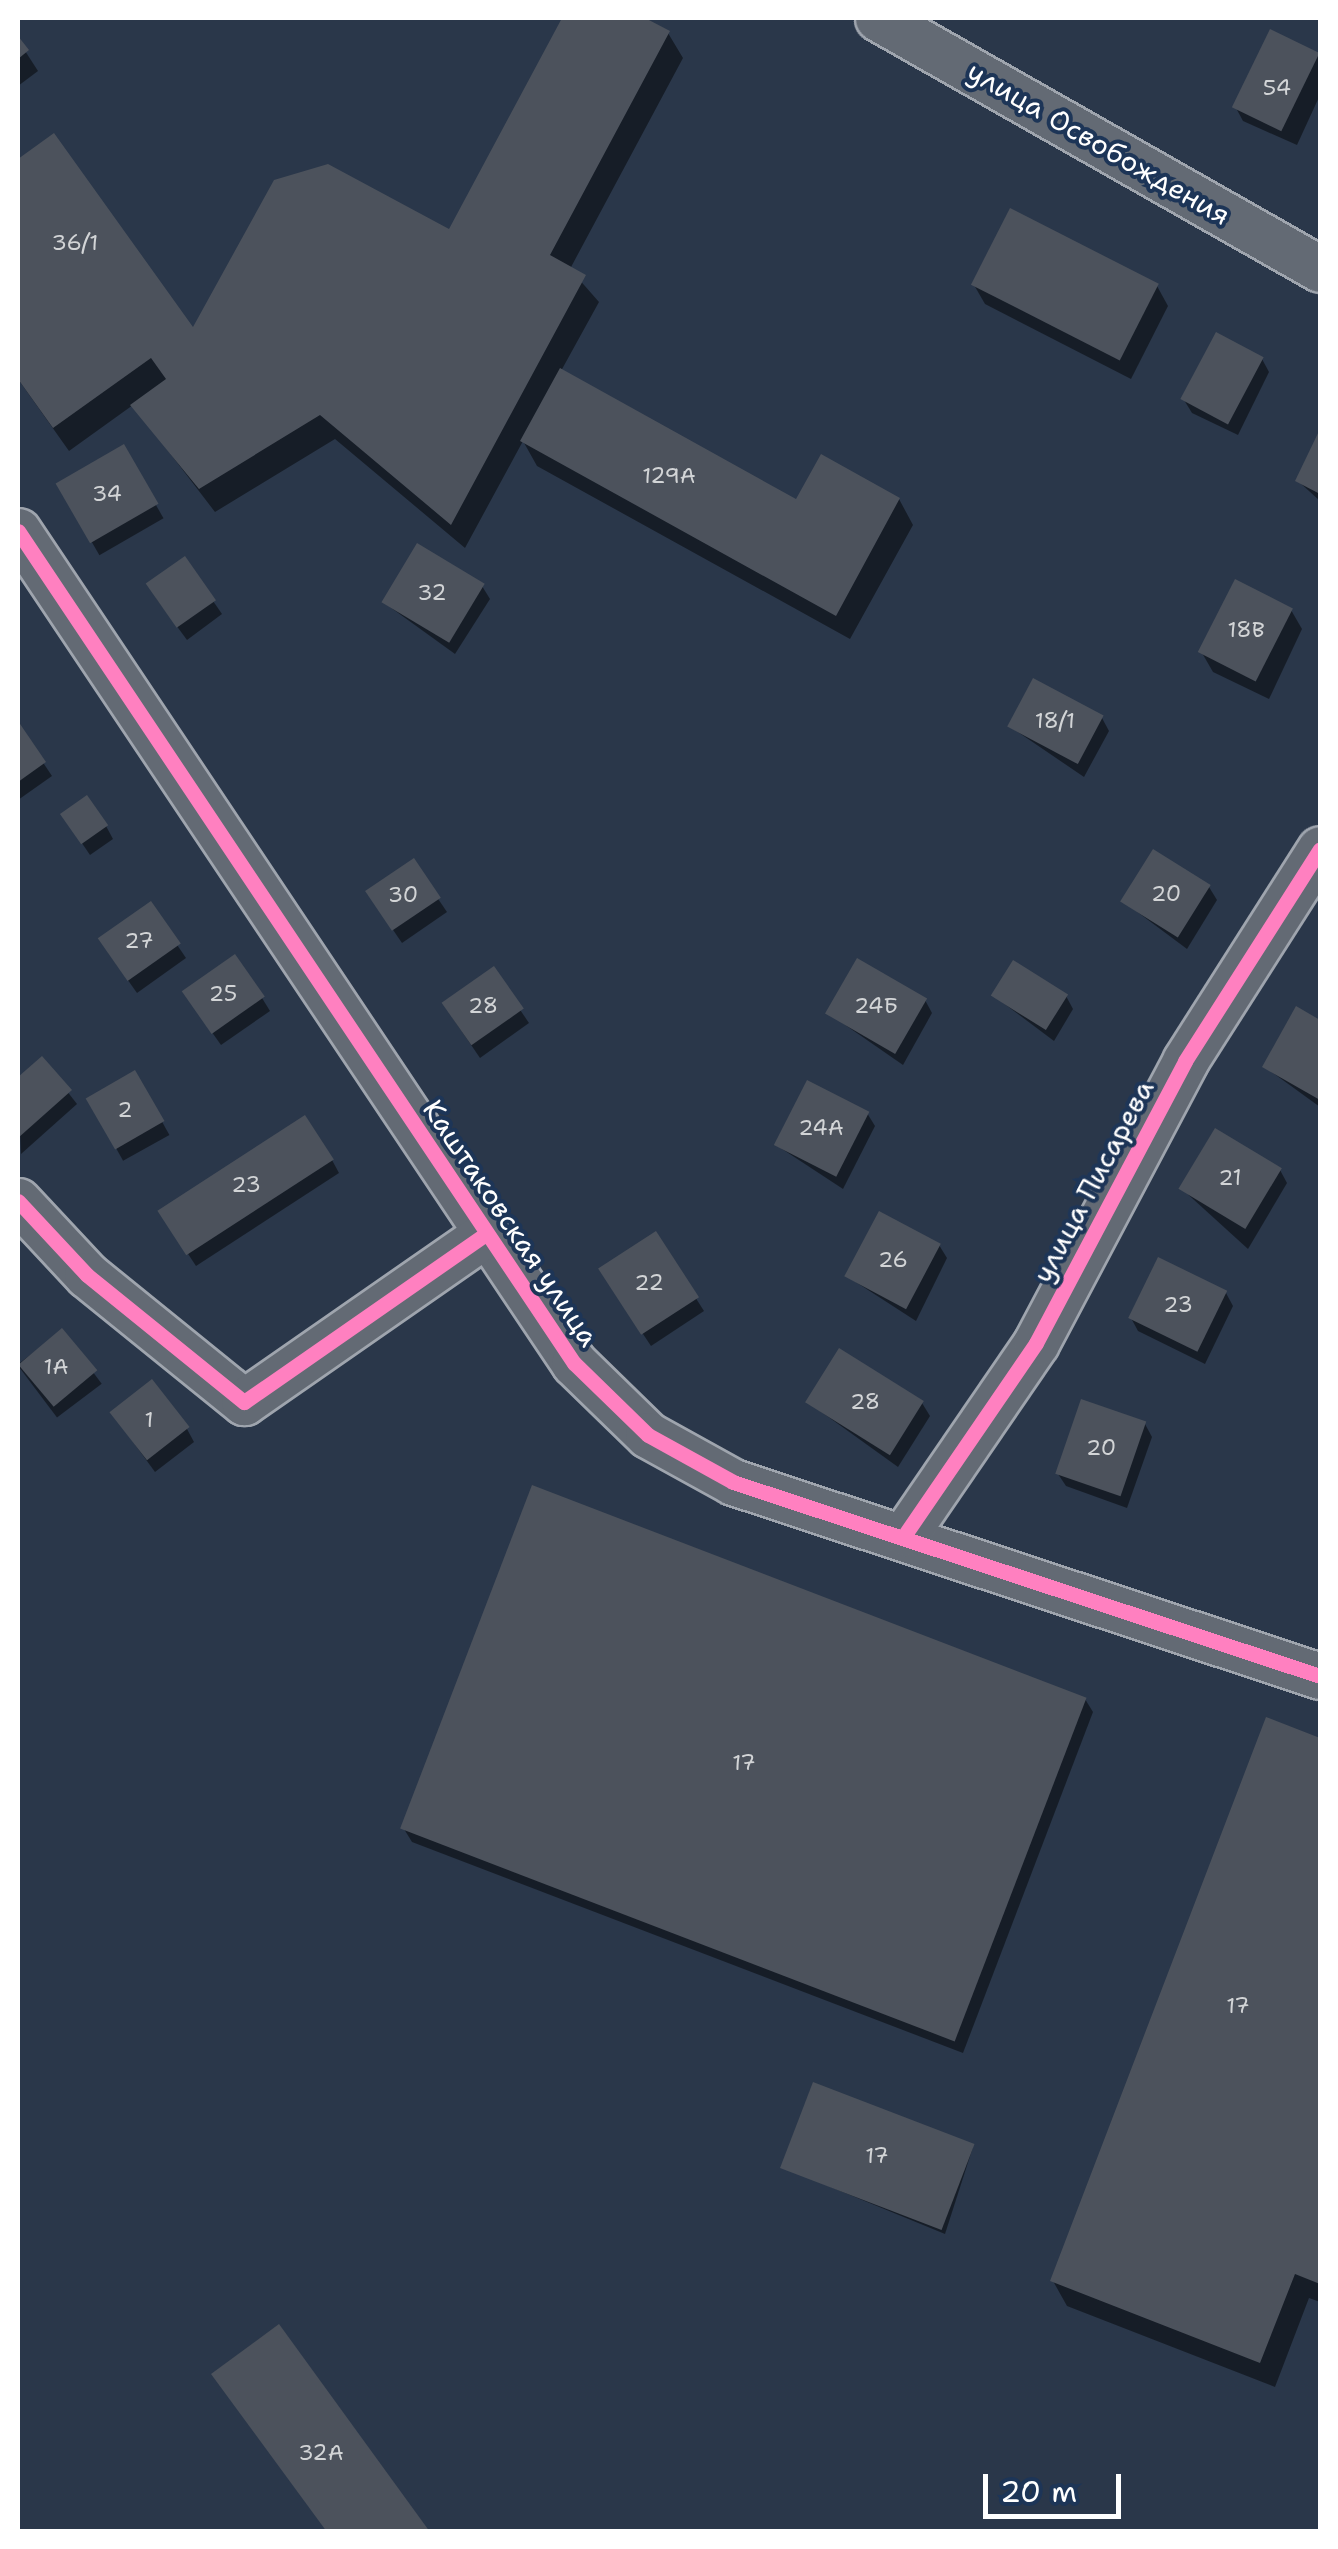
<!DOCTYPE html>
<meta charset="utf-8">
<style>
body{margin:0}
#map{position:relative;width:1338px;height:2549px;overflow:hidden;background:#2a374a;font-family:"Shantell Sans",sans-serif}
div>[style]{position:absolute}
.shadow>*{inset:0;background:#0007;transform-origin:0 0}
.building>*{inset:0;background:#4c525c;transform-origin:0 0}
.roads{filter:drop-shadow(2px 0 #9fa5ae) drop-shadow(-2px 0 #9fa5ae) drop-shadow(0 2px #9fa5ae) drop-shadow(0 -2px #9fa5ae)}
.street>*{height:45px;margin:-22.5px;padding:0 22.5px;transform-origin:22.5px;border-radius:22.5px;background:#636a74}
.cycleway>*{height:15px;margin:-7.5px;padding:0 7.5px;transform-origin:7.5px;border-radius:7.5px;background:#ff80c0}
span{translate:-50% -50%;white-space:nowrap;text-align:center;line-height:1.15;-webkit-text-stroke:8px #1d3557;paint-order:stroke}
.number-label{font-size:22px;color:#d2d4d6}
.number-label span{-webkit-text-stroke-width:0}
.street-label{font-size:28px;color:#fff}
.frame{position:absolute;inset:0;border:20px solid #fff;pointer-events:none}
.scale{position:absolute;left:983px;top:2474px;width:138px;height:45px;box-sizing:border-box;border:5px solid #fff;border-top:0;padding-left:12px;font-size:30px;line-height:35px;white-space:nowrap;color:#fff;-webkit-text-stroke:8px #1d3557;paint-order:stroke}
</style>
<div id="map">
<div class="shadow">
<div style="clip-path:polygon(564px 18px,640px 18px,668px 33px,683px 58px,570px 269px,599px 302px,561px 371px,797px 502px,899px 499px,913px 525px,850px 639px,537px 466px,523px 441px,465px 548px,335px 439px,215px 512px,133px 405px,69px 451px,18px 379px,18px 162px,54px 137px,194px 332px,450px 232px)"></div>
<div style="clip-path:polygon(1271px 32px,1320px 55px,1320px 95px,1297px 145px,1243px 121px,1236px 108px)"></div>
<div style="clip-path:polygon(18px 40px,38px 71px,18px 86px)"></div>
<div style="clip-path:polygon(974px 285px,1157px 286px,1168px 306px,1131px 379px,985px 304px)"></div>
<div style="clip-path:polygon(1262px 359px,1269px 372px,1238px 435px,1192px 413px,1184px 400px)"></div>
<div style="clip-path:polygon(1320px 435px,1320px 501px,1298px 481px)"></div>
<div style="left:123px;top:448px;width:81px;height:74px;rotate:60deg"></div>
<div style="clip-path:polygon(184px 559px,222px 614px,187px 640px,156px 598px)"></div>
<div style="clip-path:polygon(482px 586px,490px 599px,455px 654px,383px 602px)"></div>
<div style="clip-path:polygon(1291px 610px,1302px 629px,1269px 699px,1213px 672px,1202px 653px)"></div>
<div style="clip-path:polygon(1102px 718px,1109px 731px,1084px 777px,1009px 726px)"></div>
<div style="clip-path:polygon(18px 725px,52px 776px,18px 800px)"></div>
<div style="clip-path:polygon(106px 826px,113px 839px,90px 855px,71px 827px)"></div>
<div style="clip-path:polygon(413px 862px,447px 912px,402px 943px,376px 905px)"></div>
<div style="clip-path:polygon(1209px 887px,1217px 900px,1187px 949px,1124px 902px)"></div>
<div style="clip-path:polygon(150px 905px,186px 958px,137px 993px,108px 952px)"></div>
<div style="clip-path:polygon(493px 970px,529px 1023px,480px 1058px,452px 1017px)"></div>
<div style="clip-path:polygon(994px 996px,1066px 996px,1073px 1009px,1054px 1041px)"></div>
<div style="clip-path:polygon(262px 998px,270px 1011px,221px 1045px,192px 1004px)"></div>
<div style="clip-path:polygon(925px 1000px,932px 1013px,903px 1065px,828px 1013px)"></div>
<div style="clip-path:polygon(1297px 1010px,1320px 1023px,1320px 1107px,1265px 1067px)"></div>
<div style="clip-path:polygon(42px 1059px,77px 1104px,21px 1154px,18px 1081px)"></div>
<div style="left:135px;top:1073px;width:71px;height:53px;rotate:61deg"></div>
<div style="clip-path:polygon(867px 1113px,875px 1126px,843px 1189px,776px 1145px)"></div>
<div style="clip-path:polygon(332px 1160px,339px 1173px,196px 1266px,169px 1225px)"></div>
<div style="clip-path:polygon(1280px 1170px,1287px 1183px,1248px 1249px,1182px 1189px)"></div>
<div style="clip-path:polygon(655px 1234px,704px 1311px,651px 1346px,609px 1283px)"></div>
<div style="clip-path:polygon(939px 1245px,947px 1258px,916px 1321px,848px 1277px)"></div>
<div style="clip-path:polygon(1226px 1293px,1233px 1306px,1205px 1364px,1138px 1331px,1131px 1318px)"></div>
<div style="left:62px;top:1331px;width:66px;height:56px;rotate:53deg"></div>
<div style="clip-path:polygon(809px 1403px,922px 1403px,930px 1416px,898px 1467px)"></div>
<div style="clip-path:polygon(112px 1413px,187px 1429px,194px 1442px,155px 1472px)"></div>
<div style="clip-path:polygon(1145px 1424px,1152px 1437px,1127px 1508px,1066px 1486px,1058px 1474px)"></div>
<div style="clip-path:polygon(1085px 1699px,1093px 1712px,963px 2053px,412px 1842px,404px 1829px)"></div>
<div style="clip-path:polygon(1267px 1720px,1320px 1741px,1320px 2302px,1309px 2298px,1275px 2387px,1067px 2306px,1053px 2281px)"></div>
<div style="clip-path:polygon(973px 2147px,945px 2234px,782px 2167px)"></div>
</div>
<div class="building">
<div style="clip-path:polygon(562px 18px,645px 18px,670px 31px,550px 255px,586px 275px,451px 525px,320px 415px,199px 489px,130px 405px,166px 379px,151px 358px,53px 428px,18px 379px,18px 159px,54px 133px,193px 327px,274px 180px,328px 164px,449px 229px)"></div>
<div style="left:1270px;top:29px;width:55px;height:87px;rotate:26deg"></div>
<div style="clip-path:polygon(18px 36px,29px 50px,18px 59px)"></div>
<div style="left:1010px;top:208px;width:167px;height:86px;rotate:27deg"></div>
<div style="left:1216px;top:332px;width:54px;height:76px;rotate:28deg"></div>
<div style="clip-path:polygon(560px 368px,796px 499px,821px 454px,900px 498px,836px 616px,520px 441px)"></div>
<div style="clip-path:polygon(1320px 429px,1320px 494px,1295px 481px)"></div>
<div style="left:124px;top:444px;width:69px;height:79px;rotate:60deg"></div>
<div style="left:417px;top:543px;width:79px;height:69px;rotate:31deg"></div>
<div style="left:185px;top:556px;width:54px;height:48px;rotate:55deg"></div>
<div style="left:1235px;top:579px;width:65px;height:82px;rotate:27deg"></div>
<div style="left:1033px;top:678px;width:80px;height:55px;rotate:28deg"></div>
<div style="clip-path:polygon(18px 721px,46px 762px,18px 782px)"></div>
<div style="left:87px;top:795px;width:37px;height:33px;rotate:55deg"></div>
<div style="left:1153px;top:849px;width:68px;height:62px;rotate:32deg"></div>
<div style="left:414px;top:858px;width:48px;height:59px;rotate:56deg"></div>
<div style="left:151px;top:901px;width:52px;height:65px;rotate:55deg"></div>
<div style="left:235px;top:954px;width:52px;height:65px;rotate:55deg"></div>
<div style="left:857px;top:958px;width:81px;height:64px;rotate:30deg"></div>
<div style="left:1013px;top:960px;width:65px;height:42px;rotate:32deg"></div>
<div style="left:494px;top:966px;width:52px;height:64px;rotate:55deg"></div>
<div style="clip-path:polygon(1296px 1006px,1320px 1020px,1320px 1100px,1262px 1067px)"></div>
<div style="clip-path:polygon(42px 1056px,72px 1090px,18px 1138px,18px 1077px)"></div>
<div style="left:135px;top:1070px;width:59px;height:57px;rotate:60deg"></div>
<div style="left:807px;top:1080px;width:70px;height:73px;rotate:27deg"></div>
<div style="left:305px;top:1115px;width:53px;height:176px;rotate:57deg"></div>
<div style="left:1215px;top:1128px;width:78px;height:71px;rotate:31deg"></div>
<div style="left:879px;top:1211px;width:70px;height:74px;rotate:28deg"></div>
<div style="left:656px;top:1231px;width:79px;height:69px;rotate:57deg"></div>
<div style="left:1158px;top:1257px;width:77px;height:68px;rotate:26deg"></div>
<div style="left:62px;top:1328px;width:55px;height:57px;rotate:50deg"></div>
<div style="left:839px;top:1348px;width:100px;height:64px;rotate:32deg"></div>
<div style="left:152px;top:1379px;width:61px;height:54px;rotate:52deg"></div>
<div style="left:1081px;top:1399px;width:69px;height:79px;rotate:19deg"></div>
<div style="left:532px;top:1485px;width:594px;height:368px;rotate:21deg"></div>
<div style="clip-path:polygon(1266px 1717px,1320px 1738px,1320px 2284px,1295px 2274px,1260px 2363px,1050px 2281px)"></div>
<div style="left:813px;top:2082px;width:173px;height:92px;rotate:21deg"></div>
<div style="clip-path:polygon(279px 2324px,430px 2532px,327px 2532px,211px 2374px)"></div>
</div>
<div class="roads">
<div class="street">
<div style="left:878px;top:18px;width:508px;rotate:29.59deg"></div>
<div style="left:18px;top:531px;width:1001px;rotate:56.25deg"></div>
<div style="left:574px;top:1363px;width:103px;rotate:44.2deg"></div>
<div style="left:648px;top:1435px;width:97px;rotate:28.9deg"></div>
<div style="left:733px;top:1482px;width:618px;rotate:18.29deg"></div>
<div style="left:18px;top:1201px;width:101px;rotate:47deg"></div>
<div style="left:87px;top:1275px;width:202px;rotate:39deg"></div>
<div style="left:244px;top:1402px;width:295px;rotate:-34.8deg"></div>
<div style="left:906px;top:1533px;width:230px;rotate:-55.6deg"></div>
<div style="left:1036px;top:1343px;width:319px;rotate:-62.1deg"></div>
<div style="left:1185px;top:1061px;width:251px;rotate:-57.5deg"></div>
</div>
</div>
<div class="cycleway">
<div style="left:18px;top:531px;width:1001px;rotate:56.25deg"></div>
<div style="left:574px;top:1363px;width:103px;rotate:44.2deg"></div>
<div style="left:648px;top:1435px;width:97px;rotate:28.9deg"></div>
<div style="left:733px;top:1482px;width:618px;rotate:18.29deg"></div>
<div style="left:18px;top:1201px;width:101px;rotate:47deg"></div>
<div style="left:87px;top:1275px;width:202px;rotate:39deg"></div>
<div style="left:244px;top:1402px;width:295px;rotate:-34.8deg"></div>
<div style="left:906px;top:1533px;width:230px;rotate:-55.6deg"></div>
<div style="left:1036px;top:1343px;width:319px;rotate:-62.1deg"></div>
<div style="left:1185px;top:1061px;width:251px;rotate:-57.5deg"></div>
</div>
<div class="number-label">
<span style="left:1277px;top:88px">54</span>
<span style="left:75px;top:243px">36/1</span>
<span style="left:669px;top:476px">129А</span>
<span style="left:107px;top:494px">34</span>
<span style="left:432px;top:593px">32</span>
<span style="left:1246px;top:630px">18В</span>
<span style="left:1055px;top:721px">18/1</span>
<span style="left:1166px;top:894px">20</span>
<span style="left:403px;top:895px">30</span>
<span style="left:139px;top:941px">27</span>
<span style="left:223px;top:994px">25</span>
<span style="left:483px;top:1006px">28</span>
<span style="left:876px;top:1006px">24Б</span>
<span style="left:125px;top:1110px">2</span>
<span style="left:821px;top:1128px">24А</span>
<span style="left:1230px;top:1178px">21</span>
<span style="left:246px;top:1185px">23</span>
<span style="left:893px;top:1260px">26</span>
<span style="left:649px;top:1283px">22</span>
<span style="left:1178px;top:1305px">23</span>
<span style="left:56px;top:1367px">1А</span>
<span style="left:865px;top:1402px">28</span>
<span style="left:149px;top:1420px">1</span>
<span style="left:1101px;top:1448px">20</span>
<span style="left:744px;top:1763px">17</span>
<span style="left:1238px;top:2006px">17</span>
<span style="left:877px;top:2156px">17</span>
<span style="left:321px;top:2453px">32А</span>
</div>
<div class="street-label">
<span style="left:1099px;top:143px;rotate:30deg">улица Освобождения</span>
<span style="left:1093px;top:1181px;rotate:-62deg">улица Писарева</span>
<span style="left:511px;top:1223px;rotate:56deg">Каштаковская улица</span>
</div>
<div class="frame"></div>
<div class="scale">20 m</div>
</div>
